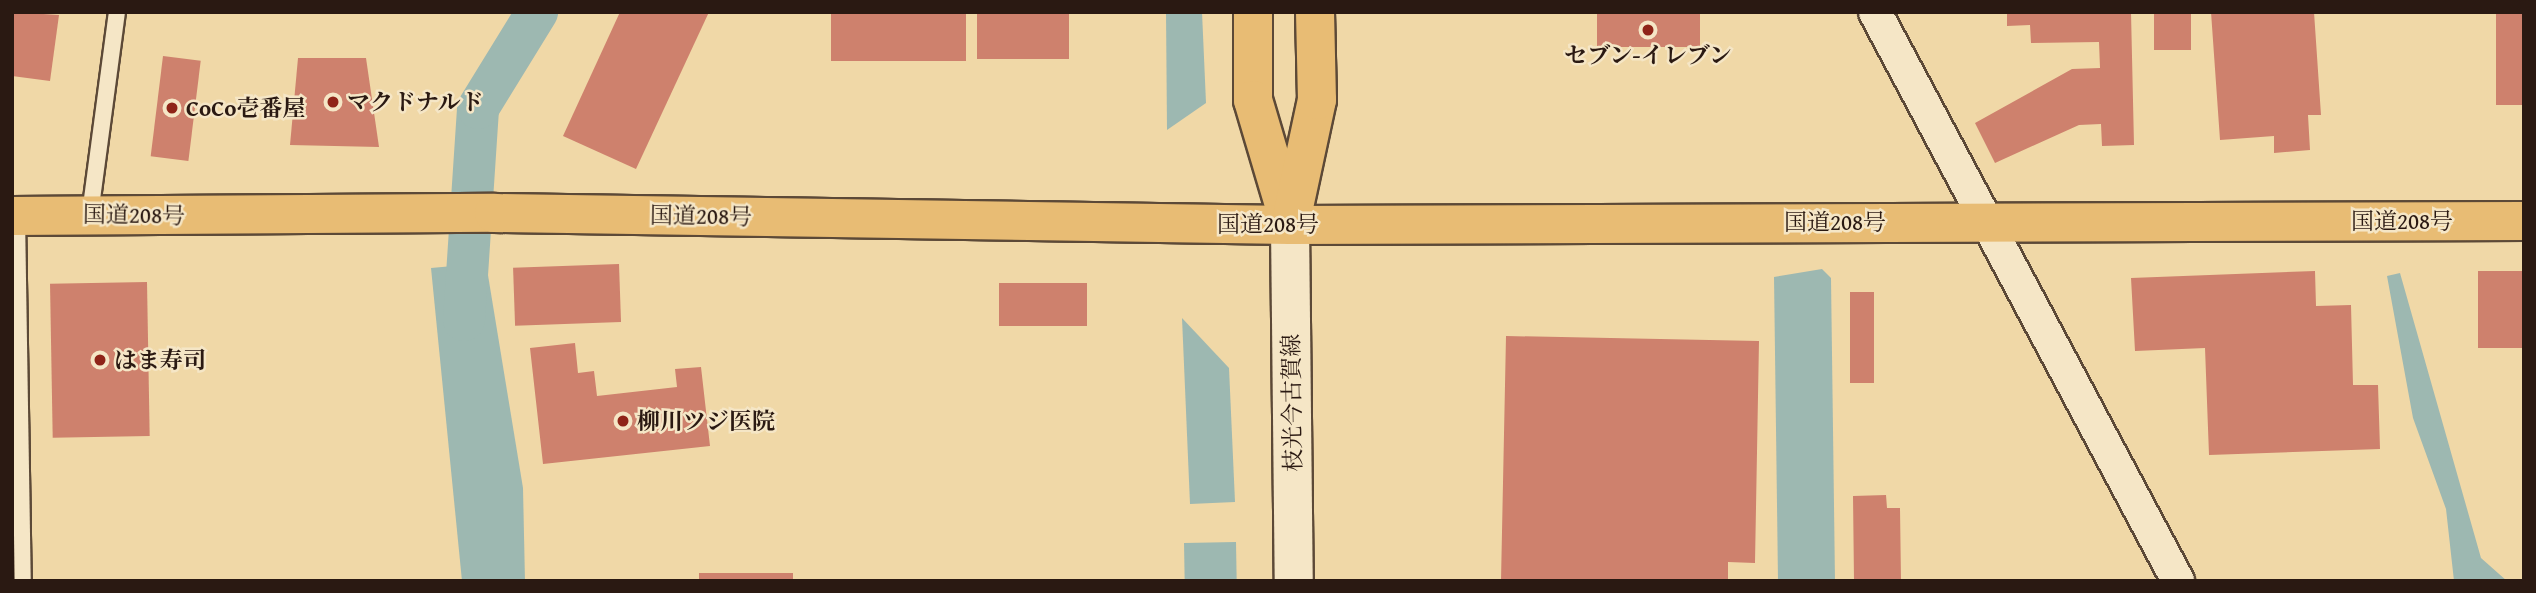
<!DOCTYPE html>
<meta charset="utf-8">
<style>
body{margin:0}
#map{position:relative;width:2536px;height:593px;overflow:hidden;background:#f0d8a7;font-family:"Gentium Book Plus","Noto Serif JP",serif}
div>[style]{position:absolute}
.water>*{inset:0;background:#9db8b1;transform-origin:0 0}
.canal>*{height:42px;margin:-21px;padding:0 21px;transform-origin:21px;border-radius:21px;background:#9db8b1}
.building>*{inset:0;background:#ce816d;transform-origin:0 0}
.roads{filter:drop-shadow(2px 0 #5c4937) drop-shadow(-2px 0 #5c4937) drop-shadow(0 2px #5c4937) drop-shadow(0 -2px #5c4937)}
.service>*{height:16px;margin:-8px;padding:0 8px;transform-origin:8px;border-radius:8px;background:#f5e6c6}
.minor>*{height:32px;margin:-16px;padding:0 16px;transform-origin:16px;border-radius:16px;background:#f5e6c6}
.secondary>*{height:38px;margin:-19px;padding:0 19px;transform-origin:19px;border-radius:19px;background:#f5e6c6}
.trunk>*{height:38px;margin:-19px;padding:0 19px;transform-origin:19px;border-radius:19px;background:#e8bc74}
.dots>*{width:19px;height:19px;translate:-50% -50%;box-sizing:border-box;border:4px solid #f5e6c6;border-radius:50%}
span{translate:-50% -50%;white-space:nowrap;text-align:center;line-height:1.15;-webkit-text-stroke:5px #f5e6c6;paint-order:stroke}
.poi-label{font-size:23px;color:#2a1912;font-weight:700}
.left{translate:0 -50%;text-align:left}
.street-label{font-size:23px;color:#2a1912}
.frame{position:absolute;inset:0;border:14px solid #2a1912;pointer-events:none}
</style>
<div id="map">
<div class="water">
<div style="clip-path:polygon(1166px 12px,1202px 12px,1206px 103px,1167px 130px)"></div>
<div style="clip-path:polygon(486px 263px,523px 488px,525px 581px,462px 581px,431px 268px)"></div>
<div style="clip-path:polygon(1822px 269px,1831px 278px,1835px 581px,1778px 581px,1774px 277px)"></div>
<div style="clip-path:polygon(2400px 273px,2481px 558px,2507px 581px,2454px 581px,2446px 509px,2413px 418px,2387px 276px)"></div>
<div style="clip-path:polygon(1182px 318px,1229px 368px,1235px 502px,1190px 504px)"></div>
<div style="left:1236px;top:542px;width:39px;height:52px;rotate:89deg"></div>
</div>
<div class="canal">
<div style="left:464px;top:320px;width:212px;rotate:-86.2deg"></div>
<div style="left:478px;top:108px;width:113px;rotate:-58.4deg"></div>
</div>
<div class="building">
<div style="clip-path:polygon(12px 12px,59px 15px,50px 81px,12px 76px)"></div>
<div style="clip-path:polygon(620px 12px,709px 12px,636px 169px,563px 136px)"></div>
<div style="left:831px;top:12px;width:135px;height:49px"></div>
<div style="left:977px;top:12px;width:92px;height:47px"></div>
<div style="left:1597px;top:12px;width:103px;height:35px"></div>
<div style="clip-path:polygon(2007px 12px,2131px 12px,2134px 145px,2102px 146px,2101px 124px,2079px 125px,1995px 163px,1975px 123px,2072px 69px,2100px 68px,2099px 42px,2031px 43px,2030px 25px,2007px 26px)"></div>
<div style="left:2154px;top:12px;width:37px;height:38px"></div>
<div style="clip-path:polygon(2211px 12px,2314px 12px,2321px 115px,2308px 115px,2310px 150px,2274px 153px,2274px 136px,2220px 140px)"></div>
<div style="left:2496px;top:12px;width:28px;height:93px"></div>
<div style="left:163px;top:56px;width:38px;height:101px;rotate:7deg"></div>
<div style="clip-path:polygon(298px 58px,366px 58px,379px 147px,290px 145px)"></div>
<div style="left:619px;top:264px;width:58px;height:106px;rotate:88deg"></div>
<div style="clip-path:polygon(2315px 271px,2316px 306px,2351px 305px,2353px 385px,2378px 385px,2380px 449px,2209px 455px,2205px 348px,2135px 351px,2131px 278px)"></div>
<div style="left:2478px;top:271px;width:46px;height:77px"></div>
<div style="left:147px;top:282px;width:154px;height:97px;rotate:89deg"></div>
<div style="left:999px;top:283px;width:88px;height:43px"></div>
<div style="left:1850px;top:292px;width:24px;height:91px"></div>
<div style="clip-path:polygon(1506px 336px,1759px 341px,1755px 563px,1728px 562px,1728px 581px,1501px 581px)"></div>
<div style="clip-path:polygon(575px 343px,578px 373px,594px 371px,597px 396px,677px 387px,675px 369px,701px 367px,710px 446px,543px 464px,530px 348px)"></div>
<div style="clip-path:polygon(1886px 495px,1887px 508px,1900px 508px,1901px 581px,1854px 581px,1853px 496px)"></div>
<div style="left:699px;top:573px;width:94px;height:8px"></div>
</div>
<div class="roads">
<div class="service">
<div style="left:90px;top:214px;width:204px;rotate:-82.4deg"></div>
<div style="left:17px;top:216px;width:365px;rotate:89.1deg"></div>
</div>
<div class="minor">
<div style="left:1875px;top:12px;width:645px;rotate:61.96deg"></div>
</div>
<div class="secondary">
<div style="left:1290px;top:225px;width:356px;rotate:89.4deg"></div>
</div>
<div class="trunk">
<div style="left:1253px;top:12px;width:88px;rotate:90deg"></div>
<div style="left:1253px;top:100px;width:130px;rotate:73.5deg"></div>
<div style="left:12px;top:216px;width:482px;rotate:-0.4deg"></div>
<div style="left:494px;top:213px;width:796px;rotate:0.86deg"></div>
<div style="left:1290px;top:225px;width:1234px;rotate:-0.19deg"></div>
<div style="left:1291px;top:221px;width:124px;rotate:-77.9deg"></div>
<div style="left:1317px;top:100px;width:88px;rotate:-91.3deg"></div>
</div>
</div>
<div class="dots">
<div style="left:1648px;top:30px;background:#8f2418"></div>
<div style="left:333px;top:102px;background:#8f2418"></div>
<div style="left:172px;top:108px;background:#8f2418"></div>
<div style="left:100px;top:360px;background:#8f2418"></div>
<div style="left:623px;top:421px;background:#8f2418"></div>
</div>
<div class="poi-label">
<span style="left:1648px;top:55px">セブン-イレブン</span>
<span class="left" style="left:347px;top:102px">マクドナルド</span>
<span class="left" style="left:186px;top:108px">CoCo壱番屋</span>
<span class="left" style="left:114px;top:360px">はま寿司</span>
<span class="left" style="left:637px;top:421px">柳川ツジ医院</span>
</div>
<div class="street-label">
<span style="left:134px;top:215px;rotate:1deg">国道208号</span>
<span style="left:701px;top:216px;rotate:1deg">国道208号</span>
<span style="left:2402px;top:221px">国道208号</span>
<span style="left:1835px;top:222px">国道208号</span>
<span style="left:1268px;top:224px">国道208号</span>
<span style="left:1292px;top:403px;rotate:-91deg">枝光今古賀線</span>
</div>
<div class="frame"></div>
</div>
